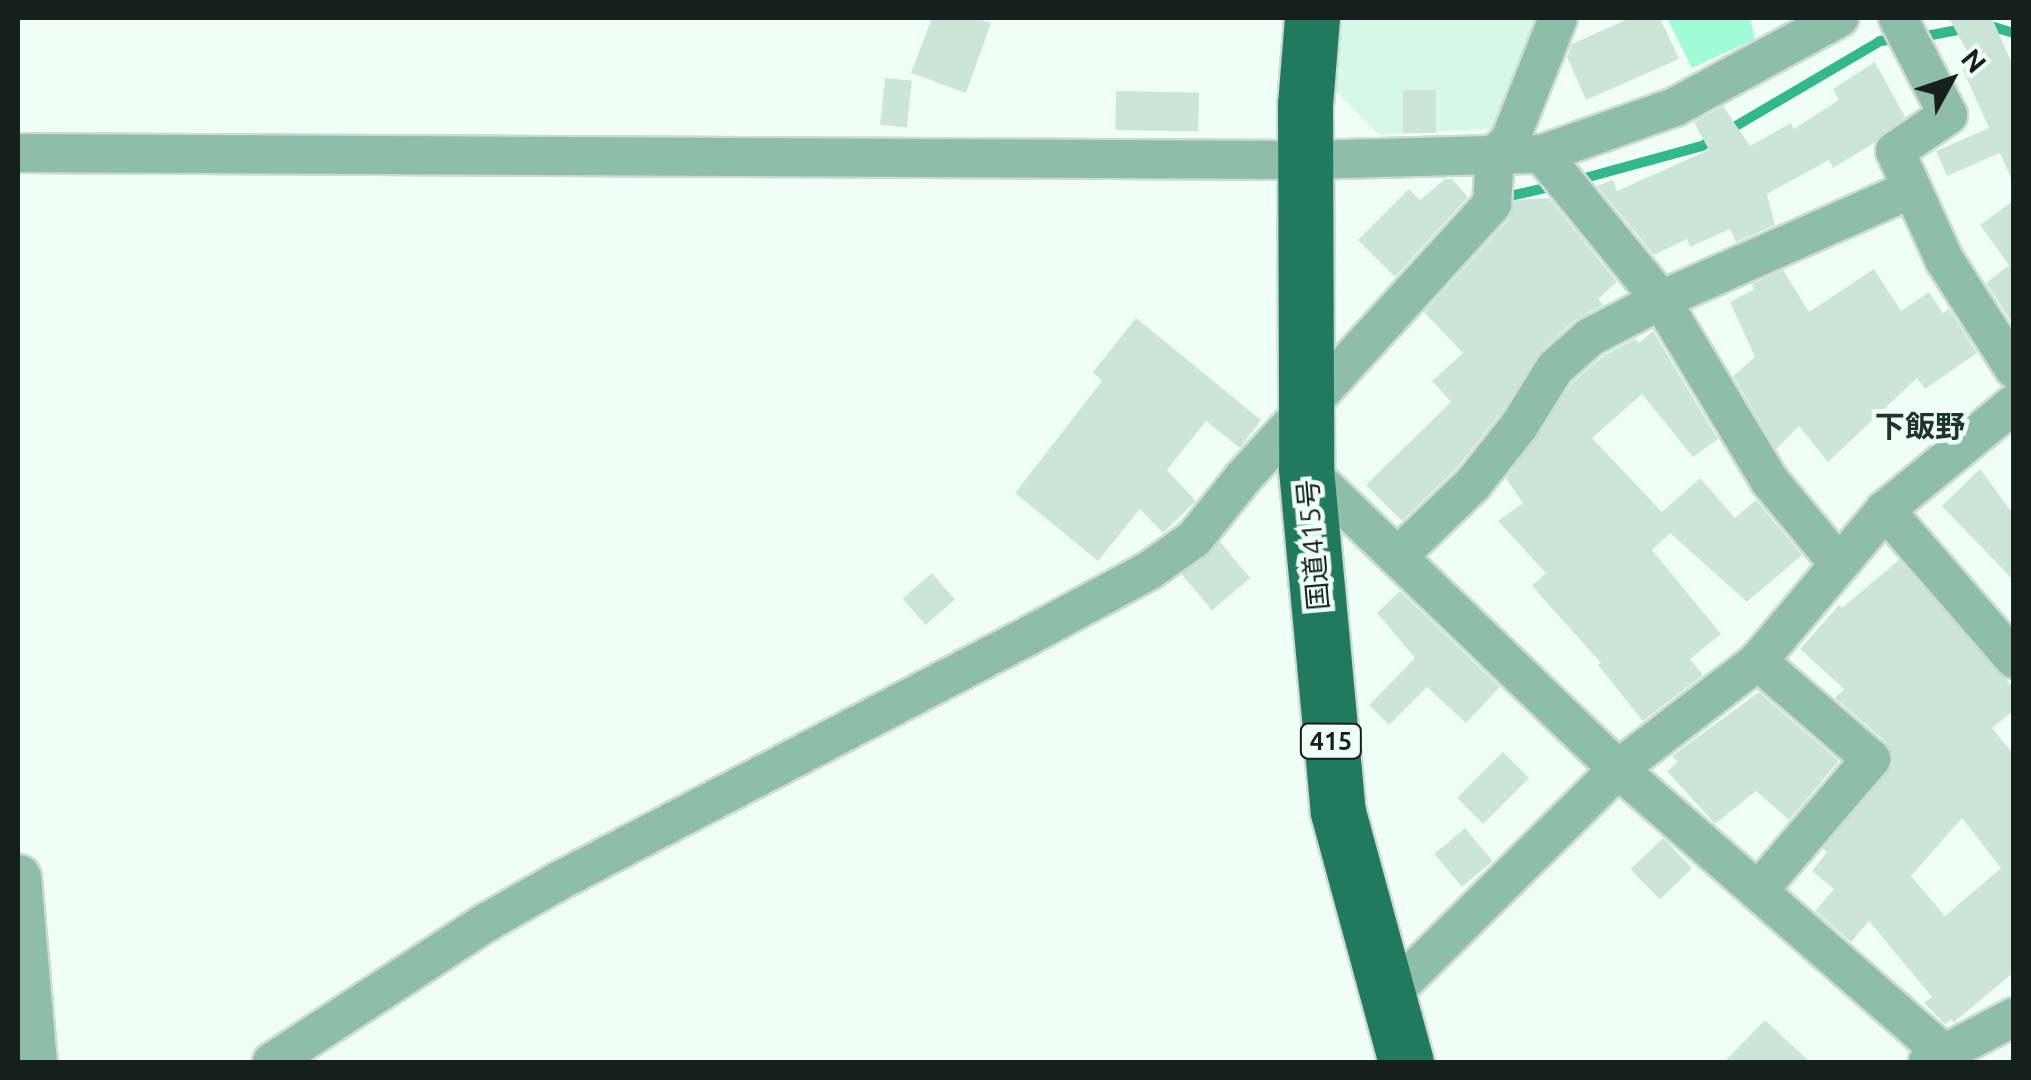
<!DOCTYPE html>
<meta charset="utf-8">
<style>
body{margin:0}
#map{position:relative;width:2031px;height:1080px;overflow:hidden;background:#effff8;font-family:Ubuntu,"Noto Sans JP",sans-serif}
div>[style]{position:absolute}
.built>*{inset:0;background:#d5f8e8}
.green>*{inset:0;background:#a0fbd6}
.stream>*{height:10px;margin:-5px;padding:0 5px;transform-origin:5px;border-radius:5px;background:#36b68c}
.building>*{inset:0;background:#cce5d9;transform-origin:0 0}
.roads{filter:drop-shadow(2px 0 #ccdbd5) drop-shadow(-2px 0 #ccdbd5) drop-shadow(0 2px #ccdbd5) drop-shadow(0 -2px #ccdbd5)}
.minor>*{height:38px;margin:-19px;padding:0 19px;transform-origin:19px;border-radius:19px;background:#8ebda9}
.tertiary>*{height:45px;margin:-22.5px;padding:0 22.5px;transform-origin:22.5px;border-radius:22.5px;background:#8ebda9}
.trunk>*{height:55px;margin:-27.5px;padding:0 27.5px;transform-origin:27.5px;border-radius:27.5px;background:#227a5e}
span{translate:-50% -50%;white-space:nowrap;text-align:center;line-height:1.15;-webkit-text-stroke:9px #effff8;paint-order:stroke}
.shield-label span{padding:2px 8px;background:#effff8;border:2px solid;border-radius:8px;-webkit-text-stroke-width:0}
.shield-label{font-size:25px;color:#151f1b;font-weight:700}
.street-label{font-size:28px;color:#151f1b}
.neighbourhood-label{font-size:30px;color:#1f342c;font-weight:700}
.frame{position:absolute;inset:0;border:20px solid #151f1b;pointer-events:none}
.north{position:absolute;left:1901px;top:30px;width:100px;height:100px;-webkit-text-stroke:8px #effff8;paint-order:stroke;rotate:50deg;font-size:28px;font-weight:700;line-height:40px;text-align:center;color:#151f1b}
.north::after{content:'';display:block;margin:auto;width:35px;height:45px;background:#151f1b;clip-path:polygon(50% 0,100% 100%,50% 72%,0 100%)}
</style>
<div id="map">
<div class="built">
<div style="clip-path:polygon(1336px 18px,1541px 18px,1497px 128px,1379px 135px,1336px 91px)"></div>
</div>
<div class="green">
<div style="clip-path:polygon(1667px 18px,1750px 18px,1755px 39px,1692px 68px)"></div>
</div>
<div class="stream">
<div style="left:1984px;top:24px;width:31px;rotate:17deg"></div>
<div style="left:1916px;top:38px;width:53px;rotate:-10.9deg"></div>
<div style="left:1574px;top:181px;width:133px;rotate:-15.3deg"></div>
<div style="left:1702px;top:146px;width:207px;rotate:-30.5deg"></div>
<div style="left:1880px;top:41px;width:19px;rotate:-6deg"></div>
<div style="left:1501px;top:198px;width:58px;rotate:-12.8deg"></div>
</div>
<div class="building">
<div style="clip-path:polygon(932px 18px,976px 18px,991px 23px,966px 93px,911px 73px)"></div>
<div style="clip-path:polygon(1630px 18px,1660px 18px,1679px 59px,1586px 100px,1567px 57px,1572px 44px)"></div>
<div style="clip-path:polygon(1949px 18px,1992px 18px,2014px 68px,2014px 185px,2000px 153px,1947px 176px,1936px 151px,1989px 128px,1959px 61px,1970px 57px)"></div>
<div style="clip-path:polygon(1875px 62px,1905px 117px,1874px 143px,1833px 168px,1829px 160px,1767px 194px,1775px 225px,1736px 242px,1730px 229px,1690px 247px,1687px 239px,1654px 255px,1597px 186px,1613px 180px,1617px 191px,1709px 150px,1694px 122px,1723px 106px,1750px 146px,1791px 123px,1794px 129px,1839px 100px,1833px 89px)"></div>
<div style="left:885px;top:78px;width:27px;height:47px;rotate:6deg"></div>
<div style="left:1403px;top:90px;width:33px;height:43px"></div>
<div style="left:1116px;top:91px;width:83px;height:39px;rotate:1deg"></div>
<div style="clip-path:polygon(1445px 179px,1452px 179px,1468px 197px,1395px 277px,1358px 240px,1409px 189px,1420px 200px)"></div>
<div style="clip-path:polygon(1549px 198px,1617px 282px,1598px 299px,1603px 305px,1575px 320px,1540px 352px,1501px 413px,1456px 469px,1402px 521px,1366px 485px,1451px 402px,1432px 381px,1463px 353px,1424px 312px,1509px 219px,1515px 200px)"></div>
<div style="clip-path:polygon(2014px 200px,2014px 326px,1986px 283px,2009px 265px,1980px 225px)"></div>
<div style="clip-path:polygon(1874px 269px,1901px 311px,1929px 292px,1943px 313px,1949px 309px,1977px 353px,1925px 389px,1917px 378px,1828px 462px,1799px 426px,1776px 449px,1733px 376px,1755px 357px,1730px 302px,1754px 289px,1752px 284px,1783px 270px,1809px 312px)"></div>
<div style="clip-path:polygon(1136px 318px,1261px 420px,1240px 448px,1206px 421px,1167px 470px,1196px 501px,1163px 533px,1140px 509px,1098px 561px,1015px 493px,1102px 381px,1093px 372px)"></div>
<div style="clip-path:polygon(1653px 331px,1718px 439px,1693px 457px,1642px 394px,1592px 438px,1662px 512px,1700px 478px,1735px 518px,1756px 500px,1802px 555px,1747px 602px,1670px 533px,1652px 550px,1721px 634px,1690px 659px,1703px 675px,1643px 721px,1598px 665px,1601px 663px,1532px 586px,1546px 573px,1498px 521px,1523px 503px,1506px 479px,1572px 383px,1603px 356px,1635px 339px,1639px 343px)"></div>
<div style="clip-path:polygon(1980px 469px,2014px 515px,2014px 581px,1942px 506px)"></div>
<div style="left:1220px;top:542px;width:47px;height:50px;rotate:50deg"></div>
<div style="clip-path:polygon(evenodd,1899px 560px,2014px 688px,2014px 710px,1992px 728px,2014px 755px,2014px 972px,1953px 1023px,1952px 1019px,1945px 1024px,1924px 1003px,1932px 997px,1869px 921px,1851px 942px,1815px 911px,1834px 889px,1812px 871px,1827px 852px,1823px 849px,1893px 762px,1886px 742px,1835px 698px,1844px 689px,1800px 649px,1839px 605px,1842px 608px,1899px 560px,1962px 818px,2001px 868px,1945px 916px,1911px 876px,1962px 818px)"></div>
<div style="left:932px;top:573px;width:35px;height:39px;rotate:49deg"></div>
<div style="clip-path:polygon(1400px 591px,1500px 687px,1466px 723px,1427px 687px,1389px 725px,1369px 705px,1415px 658px,1377px 613px)"></div>
<div style="clip-path:polygon(1759px 692px,1839px 761px,1789px 820px,1756px 791px,1715px 824px,1667px 771px,1678px 762px,1672px 756px)"></div>
<div style="left:1503px;top:752px;width:37px;height:65px;rotate:45deg"></div>
<div style="left:1465px;top:828px;width:43px;height:40px;rotate:50deg"></div>
<div style="left:1663px;top:838px;width:42px;height:45px;rotate:46deg"></div>
<div style="clip-path:polygon(1765px 1020px,1810px 1062px,1724px 1062px)"></div>
</div>
<div class="roads">
<div class="minor">
<div style="left:1898px;top:18px;width:109px;rotate:62.7deg"></div>
<div style="left:1948px;top:115px;width:64px;rotate:145.8deg"></div>
<div style="left:1895px;top:151px;width:121px;rotate:65.6deg"></div>
<div style="left:1945px;top:261px;width:128px;rotate:57.4deg"></div>
<div style="left:18px;top:153px;width:1287px;rotate:0.31deg"></div>
<div style="left:1305px;top:160px;width:237px;rotate:-1.5deg"></div>
<div style="left:1542px;top:154px;width:141px;rotate:-19.5deg"></div>
<div style="left:1675px;top:107px;width:187px;rotate:-28.5deg"></div>
<div style="left:1542px;top:154px;width:188px;rotate:50.8deg"></div>
<div style="left:1661px;top:300px;width:210px;rotate:59deg"></div>
<div style="left:1769px;top:480px;width:107px;rotate:50.3deg"></div>
<div style="left:1306px;top:469px;width:433px;rotate:43.9deg"></div>
<div style="left:1618px;top:769px;width:434px;rotate:41.1deg"></div>
<div style="left:1885px;top:510px;width:197px;rotate:49.1deg"></div>
<div style="left:1399px;top:555px;width:103px;rotate:-43.8deg"></div>
<div style="left:1473px;top:484px;width:74px;rotate:-51.6deg"></div>
<div style="left:1519px;top:426px;width:68px;rotate:-58.2deg"></div>
<div style="left:1555px;top:368px;width:47px;rotate:-41.5deg"></div>
<div style="left:1590px;top:337px;width:80px;rotate:-27.5deg"></div>
<div style="left:1661px;top:300px;width:274px;rotate:-23.9deg"></div>
<div style="left:1758px;top:891px;width:174px;rotate:-49.4deg"></div>
<div style="left:1871px;top:759px;width:150px;rotate:-139.1deg"></div>
<div style="left:1388px;top:997px;width:324px;rotate:-44.7deg"></div>
<div style="left:1618px;top:769px;width:177px;rotate:-37.6deg"></div>
<div style="left:1758px;top:661px;width:197px;rotate:-49.9deg"></div>
<div style="left:1885px;top:510px;width:167px;rotate:-39.4deg"></div>
<div style="left:272px;top:1062px;width:257px;rotate:-33.1deg"></div>
<div style="left:487px;top:922px;width:81px;rotate:-29.7deg"></div>
<div style="left:557px;top:882px;width:534px;rotate:-27.57deg"></div>
<div style="left:1030px;top:635px;width:136px;rotate:-28.4deg"></div>
<div style="left:1150px;top:570px;width:54px;rotate:-35.2deg"></div>
<div style="left:1194px;top:539px;width:77px;rotate:-51.3deg"></div>
<div style="left:1242px;top:479px;width:372px;rotate:-47.7deg"></div>
<div style="left:1492px;top:204px;width:49px;rotate:-86.5deg"></div>
<div style="left:1495px;top:155px;width:21px;rotate:-45deg"></div>
<div style="left:1510px;top:140px;width:131px;rotate:-68.5deg"></div>
<div style="left:1928px;top:1062px;width:97px;rotate:-27.6deg"></div>
</div>
<div class="tertiary">
<div style="left:18px;top:877px;width:186px;rotate:85.1deg"></div>
</div>
<div class="trunk">
<div style="left:1312px;top:18px;width:87px;rotate:94.6deg"></div>
<div style="left:1305px;top:105px;width:364px;rotate:89.8deg"></div>
<div style="left:1306px;top:469px;width:344px;rotate:84.7deg"></div>
<div style="left:1338px;top:812px;width:259px;rotate:74.8deg"></div>
</div>
</div>
<div class="shield-label">
<span style="left:1331px;top:741px">415</span>
</div>
<div class="street-label">
<span style="left:1313px;top:545px;rotate:-95deg">国道415号</span>
</div>
<div class="neighbourhood-label">
<span style="left:1920px;top:426px">下飯野</span>
</div>
<div class="frame"></div>
<div class="north">N</div>
</div>
